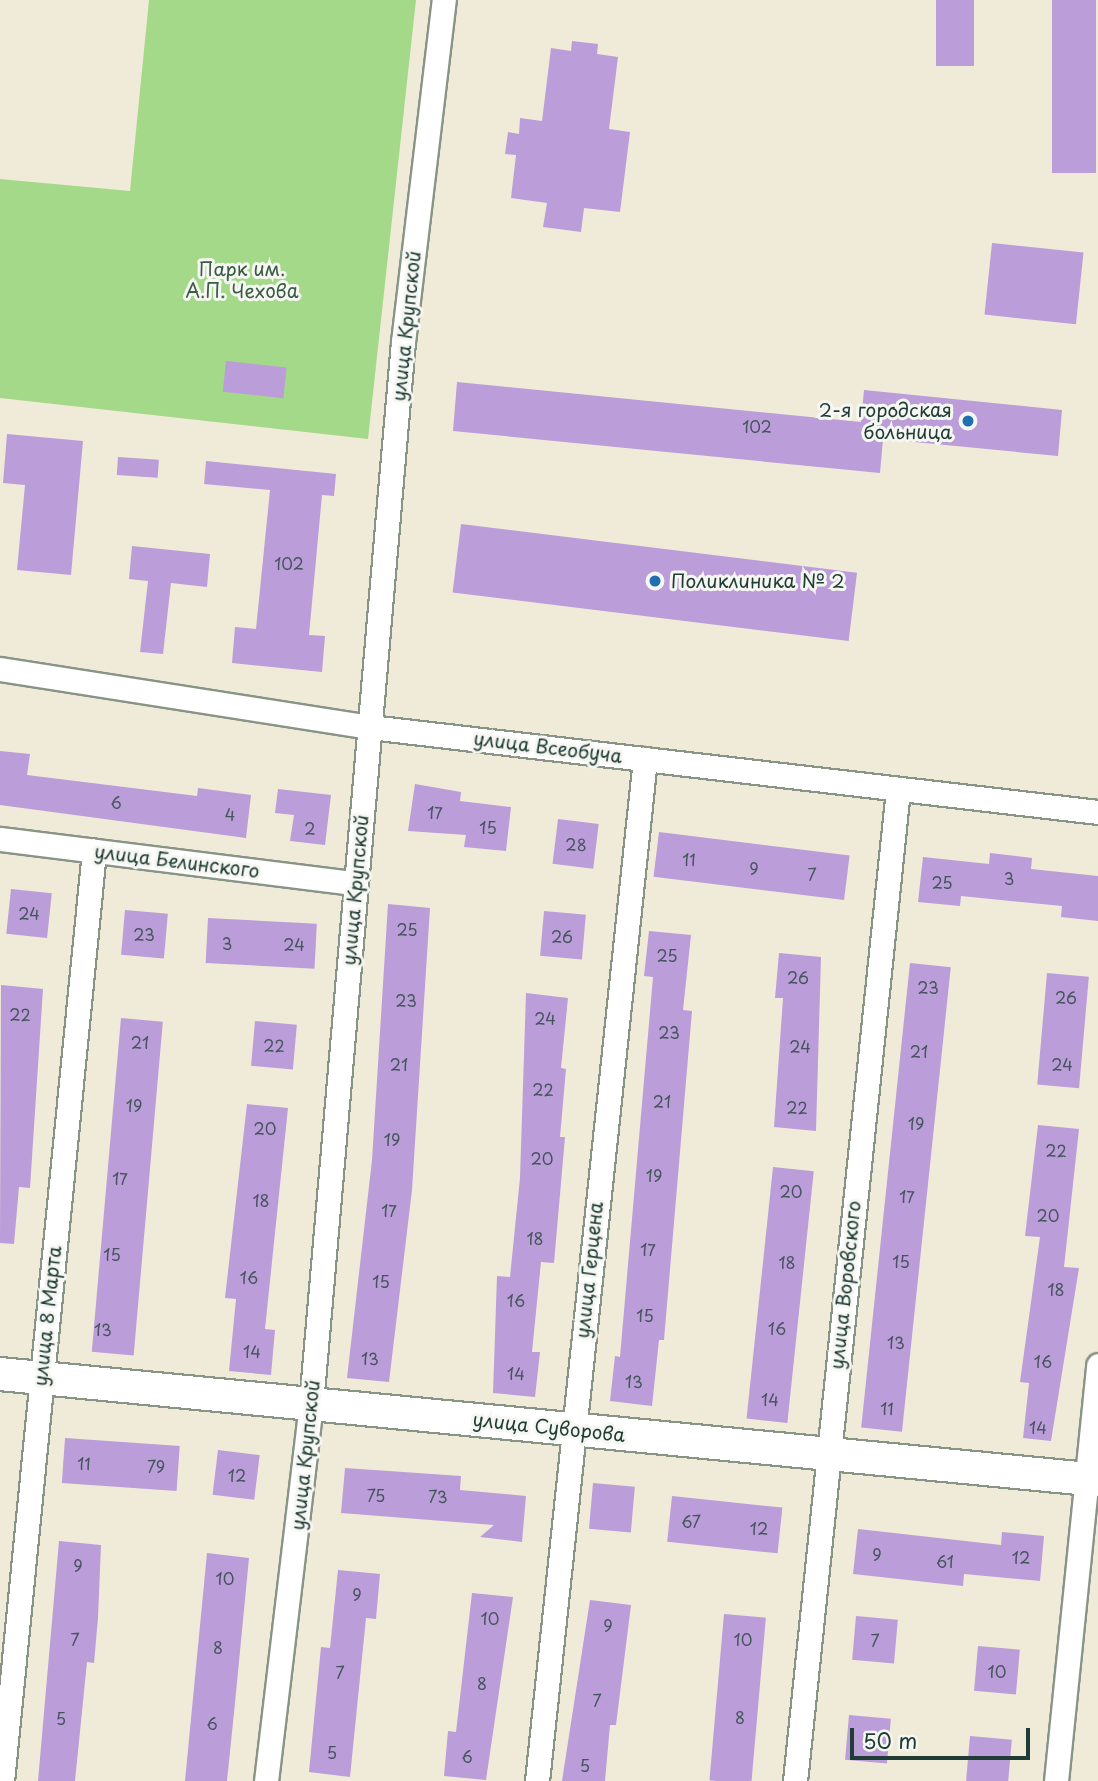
<!DOCTYPE html>
<meta charset="utf-8">
<style>
body{margin:0}
#map{position:relative;width:1098px;height:1781px;overflow:hidden;background:#f0ebd9;font-family:"Playpen Sans",sans-serif}
div>[style]{position:absolute}
.green>*{inset:0;background:#a4d989}
.building>*{inset:0;background:#ba9dd9;transform-origin:0 0}
.roads{filter:drop-shadow(2px 0 #889486) drop-shadow(-2px 0 #889486) drop-shadow(0 2px #889486) drop-shadow(0 -2px #889486)}
.street>*{height:23px;margin:-11.5px;padding:0 11.5px;transform-origin:11.5px;border-radius:11.5px;background:#fff}
.secondary>*{height:32px;margin:-16px;padding:0 16px;transform-origin:16px;border-radius:16px;background:#fff}
.dots>*{width:19px;height:19px;translate:-50% -50%;box-sizing:border-box;border:4px solid #f6f6f2;border-radius:50%}
span{translate:-50% -50%;white-space:nowrap;text-align:center;line-height:1.15;-webkit-text-stroke:6px #f6f6f2;paint-order:stroke}
.number-label{font-size:16px;color:#46555d}
.number-label span{-webkit-text-stroke-width:0}
.park-label{font-size:19px;color:#3a5c45}
.street-label{font-size:19px;color:#1f3d34}
.poi-label{font-size:19px;color:#1f3d34}
.right{translate:-100% -50%;text-align:right}
.left{translate:0 -50%;text-align:left}
.scale{position:absolute;left:850px;top:1728px;width:180px;height:32px;box-sizing:border-box;border:4px solid #1f3d34;border-top:0;padding-left:9px;font-size:21px;line-height:24px;white-space:nowrap;color:#1f3d34;-webkit-text-stroke:5px #f6f6f2;paint-order:stroke}
</style>
<div id="map">
<div class="green">
<div style="clip-path:polygon(149px 0,416px 0,368px 439px,0 398px,0 179px,130px 191px)"></div>
</div>
<div class="building">
<div style="left:936px;top:0;width:38px;height:66px"></div>
<div style="left:1052px;top:0;width:44px;height:173px"></div>
<div style="clip-path:polygon(572px 41px,598px 44px,597px 54px,618px 57px,609px 129px,630px 132px,620px 212px,584px 208px,581px 232px,543px 227px,547px 203px,511px 198px,516px 155px,505px 154px,508px 132px,519px 134px,520px 118px,542px 121px,551px 48px,571px 51px)"></div>
<div style="left:992px;top:243px;width:92px;height:72px;rotate:6deg"></div>
<div style="left:226px;top:361px;width:61px;height:31px;rotate:6deg"></div>
<div style="clip-path:polygon(457px 382px,861px 422px,864px 390px,1062px 410px,1058px 456px,883px 439px,880px 473px,453px 431px)"></div>
<div style="clip-path:polygon(7px 434px,83px 441px,71px 575px,17px 570px,25px 485px,3px 483px)"></div>
<div style="left:118px;top:457px;width:41px;height:18px;rotate:4deg"></div>
<div style="clip-path:polygon(206px 461px,336px 474px,334px 496px,322px 495px,309px 635px,325px 636px,322px 672px,232px 663px,235px 627px,256px 629px,270px 490px,204px 484px)"></div>
<div style="left:461px;top:524px;width:399px;height:69px;rotate:7deg"></div>
<div style="clip-path:polygon(132px 546px,210px 554px,207px 587px,171px 583px,163px 654px,140px 652px,148px 581px,129px 579px)"></div>
<div style="clip-path:polygon(0 751px,30px 754px,27px 775px,197px 796px,198px 788px,251px 795px,246px 838px,0 805px)"></div>
<div style="clip-path:polygon(415px 784px,461px 792px,460px 801px,511px 807px,506px 851px,464px 847px,466px 835px,408px 831px)"></div>
<div style="clip-path:polygon(278px 789px,331px 795px,325px 845px,290px 841px,294px 815px,275px 813px)"></div>
<div style="left:558px;top:819px;width:41px;height:45px;rotate:7deg"></div>
<div style="left:659px;top:832px;width:192px;height:45px;rotate:7deg"></div>
<div style="clip-path:polygon(990px 853px,1032px 858px,1031px 869px,1098px 876px,1098px 921px,1061px 917px,1062px 906px,961px 896px,960px 906px,918px 902px,923px 857px,989px 864px)"></div>
<div style="left:11px;top:889px;width:41px;height:45px;rotate:6deg"></div>
<div style="clip-path:polygon(388px 904px,430px 908px,412px 1190px,389px 1382px,347px 1378px,372px 1160px)"></div>
<div style="left:125px;top:910px;width:43px;height:45px;rotate:5deg"></div>
<div style="left:544px;top:911px;width:42px;height:45px;rotate:5deg"></div>
<div style="left:208px;top:918px;width:109px;height:45px;rotate:3deg"></div>
<div style="clip-path:polygon(649px 931px,691px 935px,683px 1010px,692px 1011px,664px 1340px,659px 1340px,652px 1406px,610px 1401px,615px 1356px,620px 1357px,653px 977px,644px 976px)"></div>
<div style="clip-path:polygon(779px 953px,821px 957px,816px 1131px,774px 1127px,783px 998px,775px 998px)"></div>
<div style="left:910px;top:963px;width:41px;height:467px;rotate:6deg"></div>
<div style="left:1047px;top:973px;width:42px;height:112px;rotate:5deg"></div>
<div style="clip-path:polygon(1px 985px,43px 989px,30px 1188px,19px 1187px,14px 1244px,0 1243px)"></div>
<div style="clip-path:polygon(526px 993px,568px 998px,561px 1068px,566px 1069px,560px 1137px,565px 1137px,554px 1263px,541px 1262px,532px 1352px,540px 1352px,535px 1397px,493px 1393px,497px 1276px,510px 1277px,520px 1178px)"></div>
<div style="left:121px;top:1018px;width:42px;height:335px;rotate:5deg"></div>
<div style="left:255px;top:1021px;width:42px;height:45px;rotate:5deg"></div>
<div style="clip-path:polygon(247px 1104px,288px 1108px,265px 1329px,275px 1330px,271px 1375px,229px 1371px,236px 1299px,225px 1298px)"></div>
<div style="clip-path:polygon(1038px 1125px,1079px 1129px,1064px 1267px,1079px 1268px,1051px 1441px,1023px 1438px,1029px 1383px,1020px 1382px,1040px 1237px,1025px 1236px)"></div>
<div style="left:773px;top:1167px;width:41px;height:253px;rotate:6deg"></div>
<div style="left:65px;top:1438px;width:115px;height:45px;rotate:4deg"></div>
<div style="left:218px;top:1450px;width:42px;height:45px;rotate:7deg"></div>
<div style="clip-path:polygon(345px 1468px,461px 1476px,460px 1490px,526px 1496px,522px 1542px,480px 1537px,494px 1525px,341px 1513px)"></div>
<div style="left:593px;top:1483px;width:42px;height:46px;rotate:5deg"></div>
<div style="left:672px;top:1496px;width:111px;height:46px;rotate:6deg"></div>
<div style="clip-path:polygon(858px 1529px,1001px 1545px,1002px 1532px,1044px 1536px,1040px 1581px,964px 1574px,963px 1586px,853px 1574px)"></div>
<div style="clip-path:polygon(59px 1541px,101px 1545px,98px 1618px,94px 1663px,87px 1662px,75px 1781px,38px 1781px)"></div>
<div style="clip-path:polygon(207px 1553px,249px 1558px,235px 1703px,227px 1781px,185px 1781px)"></div>
<div style="clip-path:polygon(338px 1570px,380px 1574px,376px 1619px,366px 1618px,350px 1777px,309px 1772px,321px 1647px,330px 1648px)"></div>
<div style="clip-path:polygon(472px 1593px,513px 1597px,486px 1780px,444px 1776px,448px 1731px,456px 1732px)"></div>
<div style="clip-path:polygon(590px 1600px,631px 1605px,616px 1725px,610px 1725px,605px 1781px,562px 1781px)"></div>
<div style="left:724px;top:1614px;width:42px;height:167px;rotate:5deg"></div>
<div style="left:856px;top:1616px;width:42px;height:44px;rotate:5deg"></div>
<div style="left:978px;top:1646px;width:42px;height:45px;rotate:5deg"></div>
<div style="left:849px;top:1715px;width:42px;height:45px;rotate:5deg"></div>
<div style="left:970px;top:1736px;width:42px;height:45px;rotate:5deg"></div>
</div>
<div class="roads">
<div class="street">
<div style="left:0;top:669px;width:375px;rotate:8.9deg"></div>
<div style="left:370px;top:727px;width:733px;rotate:6.66deg"></div>
<div style="left:0;top:839px;width:357px;rotate:7.1deg"></div>
<div style="left:2px;top:1781px;width:935px;rotate:-84.35deg"></div>
<div style="left:266px;top:1781px;width:380px;rotate:-83.2deg"></div>
<div style="left:311px;top:1404px;width:1066px;rotate:-85.05deg"></div>
<div style="left:403px;top:342px;width:344px;rotate:-83.2deg"></div>
<div style="left:537px;top:1781px;width:1028px;rotate:-83.97deg"></div>
<div style="left:795px;top:1781px;width:997px;rotate:-84.07deg"></div>
<div style="left:1056px;top:1781px;width:418px;rotate:-84.2deg"></div>
</div>
<div class="secondary">
<div style="left:0;top:1374px;width:1103px;rotate:5.51deg"></div>
</div>
</div>
<div class="dots">
<div style="left:968px;top:421px;background:#1f6fb2"></div>
<div style="left:655px;top:581px;background:#1f6fb2"></div>
</div>
<div class="number-label">
<span style="left:757px;top:426px">102</span>
<span style="left:289px;top:563px">102</span>
<span style="left:116px;top:802px">6</span>
<span style="left:435px;top:812px">17</span>
<span style="left:230px;top:814px">4</span>
<span style="left:488px;top:827px">15</span>
<span style="left:310px;top:828px">2</span>
<span style="left:576px;top:844px">28</span>
<span style="left:689px;top:859px">11</span>
<span style="left:754px;top:868px">9</span>
<span style="left:812px;top:874px">7</span>
<span style="left:1009px;top:878px">3</span>
<span style="left:942px;top:882px">25</span>
<span style="left:29px;top:913px">24</span>
<span style="left:407px;top:929px">25</span>
<span style="left:144px;top:934px">23</span>
<span style="left:562px;top:936px">26</span>
<span style="left:227px;top:943px">3</span>
<span style="left:294px;top:944px">24</span>
<span style="left:667px;top:955px">25</span>
<span style="left:798px;top:977px">26</span>
<span style="left:928px;top:987px">23</span>
<span style="left:1066px;top:997px">26</span>
<span style="left:406px;top:1000px">23</span>
<span style="left:20px;top:1014px">22</span>
<span style="left:545px;top:1018px">24</span>
<span style="left:669px;top:1032px">23</span>
<span style="left:140px;top:1042px">21</span>
<span style="left:274px;top:1045px">22</span>
<span style="left:800px;top:1046px">24</span>
<span style="left:919px;top:1051px">21</span>
<span style="left:399px;top:1064px">21</span>
<span style="left:1062px;top:1064px">24</span>
<span style="left:543px;top:1089px">22</span>
<span style="left:662px;top:1101px">21</span>
<span style="left:134px;top:1105px">19</span>
<span style="left:797px;top:1107px">22</span>
<span style="left:916px;top:1123px">19</span>
<span style="left:265px;top:1128px">20</span>
<span style="left:392px;top:1139px">19</span>
<span style="left:1056px;top:1150px">22</span>
<span style="left:542px;top:1158px">20</span>
<span style="left:654px;top:1175px">19</span>
<span style="left:120px;top:1178px">17</span>
<span style="left:791px;top:1191px">20</span>
<span style="left:907px;top:1196px">17</span>
<span style="left:261px;top:1200px">18</span>
<span style="left:389px;top:1210px">17</span>
<span style="left:1048px;top:1215px">20</span>
<span style="left:535px;top:1238px">18</span>
<span style="left:648px;top:1249px">17</span>
<span style="left:112px;top:1254px">15</span>
<span style="left:901px;top:1261px">15</span>
<span style="left:787px;top:1262px">18</span>
<span style="left:249px;top:1277px">16</span>
<span style="left:381px;top:1281px">15</span>
<span style="left:1056px;top:1289px">18</span>
<span style="left:516px;top:1300px">16</span>
<span style="left:645px;top:1315px">15</span>
<span style="left:777px;top:1328px">16</span>
<span style="left:103px;top:1329px">13</span>
<span style="left:896px;top:1342px">13</span>
<span style="left:252px;top:1351px">14</span>
<span style="left:370px;top:1358px">13</span>
<span style="left:1043px;top:1361px">16</span>
<span style="left:516px;top:1373px">14</span>
<span style="left:634px;top:1381px">13</span>
<span style="left:770px;top:1399px">14</span>
<span style="left:887px;top:1408px">11</span>
<span style="left:1038px;top:1427px">14</span>
<span style="left:84px;top:1463px">11</span>
<span style="left:156px;top:1466px">79</span>
<span style="left:237px;top:1475px">12</span>
<span style="left:376px;top:1495px">75</span>
<span style="left:438px;top:1496px">73</span>
<span style="left:691px;top:1521px">67</span>
<span style="left:759px;top:1528px">12</span>
<span style="left:877px;top:1554px">9</span>
<span style="left:1021px;top:1557px">12</span>
<span style="left:945px;top:1561px">61</span>
<span style="left:78px;top:1565px">9</span>
<span style="left:225px;top:1578px">10</span>
<span style="left:357px;top:1594px">9</span>
<span style="left:490px;top:1618px">10</span>
<span style="left:608px;top:1625px">9</span>
<span style="left:75px;top:1639px">7</span>
<span style="left:743px;top:1639px">10</span>
<span style="left:875px;top:1640px">7</span>
<span style="left:218px;top:1647px">8</span>
<span style="left:997px;top:1671px">10</span>
<span style="left:340px;top:1672px">7</span>
<span style="left:482px;top:1683px">8</span>
<span style="left:597px;top:1700px">7</span>
<span style="left:740px;top:1717px">8</span>
<span style="left:61px;top:1718px">5</span>
<span style="left:212px;top:1723px">6</span>
<span style="left:332px;top:1752px">5</span>
<span style="left:467px;top:1756px">6</span>
<span style="left:585px;top:1765px">5</span>
</div>
<div class="park-label">
<span style="left:242px;top:280px">Парк им.<br>А.П. Чехова</span>
</div>
<div class="street-label">
<span style="left:406px;top:326px;rotate:-84deg">улица Крупской</span>
<span style="left:548px;top:747px;rotate:7deg">улица Всеобуча</span>
<span style="left:177px;top:861px;rotate:7deg">улица Белинского</span>
<span style="left:355px;top:890px;rotate:-85deg">улица Крупской</span>
<span style="left:589px;top:1270px;rotate:-84deg">улица Герцена</span>
<span style="left:845px;top:1285px;rotate:-84deg">улица Воровского</span>
<span style="left:47px;top:1316px;rotate:-84deg">улица 8 Марта</span>
<span style="left:549px;top:1427px;rotate:6deg">улица Суворова</span>
<span style="left:305px;top:1455px;rotate:-84deg">улица Крупской</span>
</div>
<div class="poi-label">
<span class="right" style="left:952px;top:421px">2-я городская<br>больница</span>
<span class="left" style="left:671px;top:581px">Поликлиника № 2</span>
</div>
<div class="scale">50 m</div>
</div>
